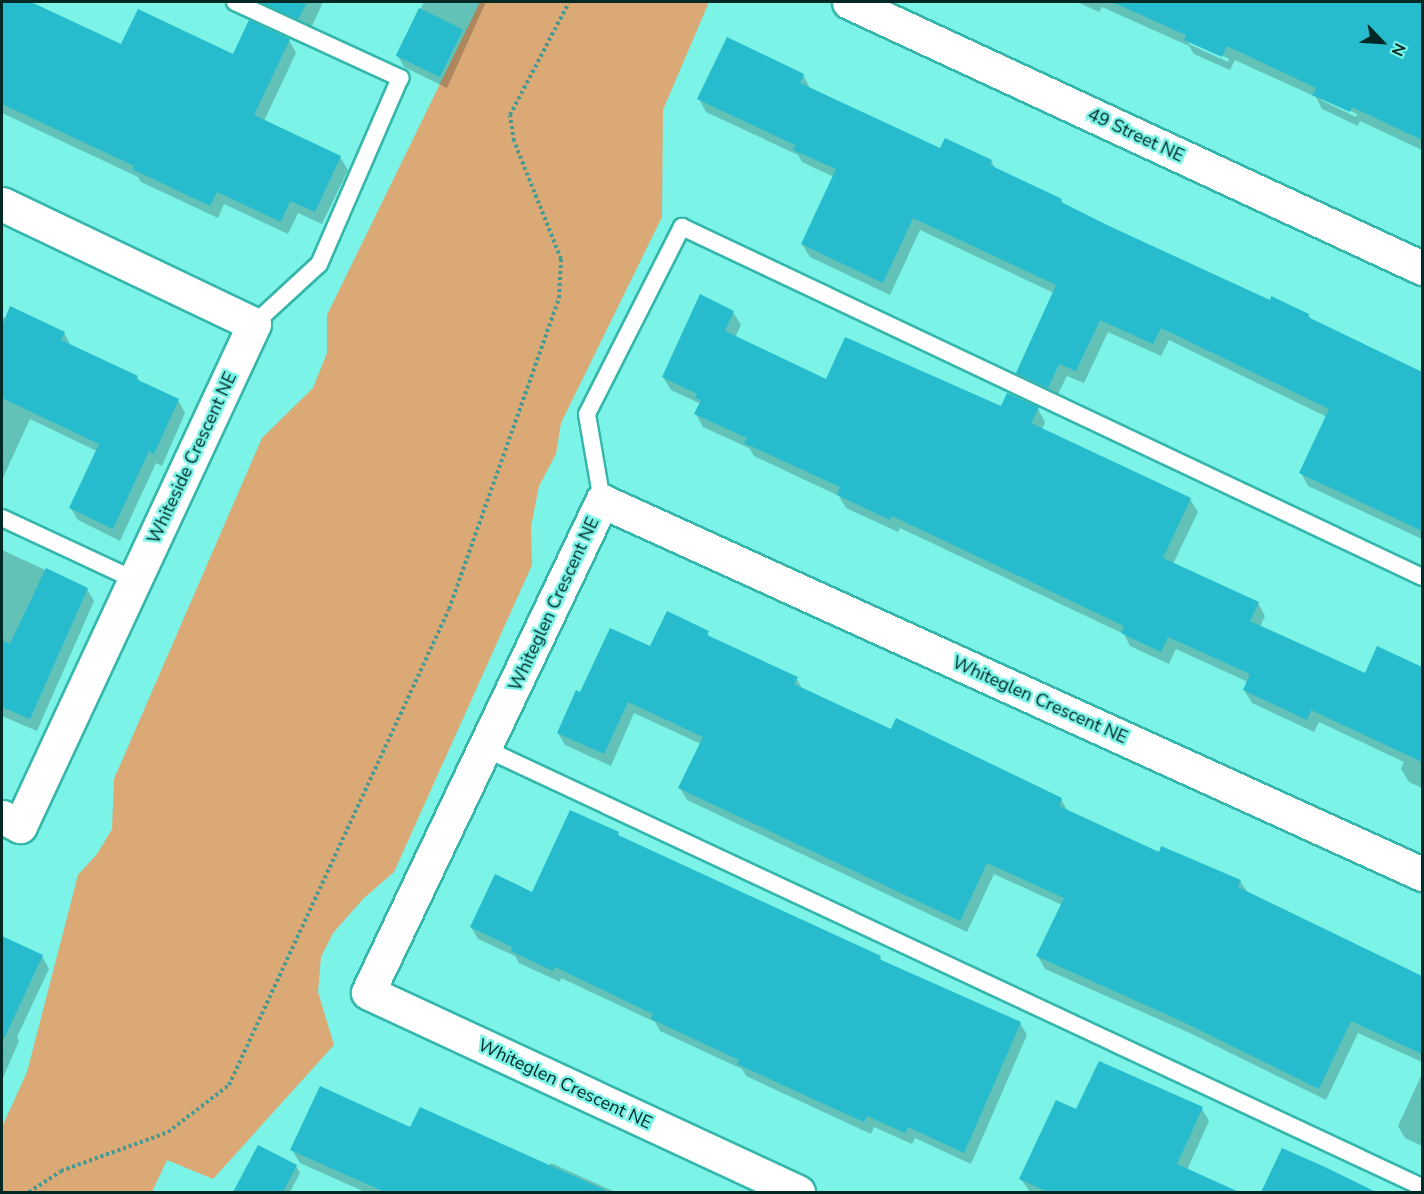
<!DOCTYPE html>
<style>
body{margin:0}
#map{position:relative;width:1424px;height:1194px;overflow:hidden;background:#7bf3e7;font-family:"Nunito Sans",sans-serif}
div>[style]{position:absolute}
.green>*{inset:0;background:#daa976}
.shadow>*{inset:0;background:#0003}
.building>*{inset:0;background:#26bccd;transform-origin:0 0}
.path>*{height:4px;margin-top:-2px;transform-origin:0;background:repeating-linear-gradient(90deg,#459a92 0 3px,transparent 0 6px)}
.roads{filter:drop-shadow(2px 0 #35b6ab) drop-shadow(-2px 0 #35b6ab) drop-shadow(0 2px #35b6ab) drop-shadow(0 -2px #35b6ab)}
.lane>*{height:16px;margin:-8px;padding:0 8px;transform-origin:8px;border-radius:8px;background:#fff}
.street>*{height:33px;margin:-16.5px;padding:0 16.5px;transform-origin:16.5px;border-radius:16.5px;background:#fff}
span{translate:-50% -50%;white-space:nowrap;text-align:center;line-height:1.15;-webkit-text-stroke:5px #7bf3e7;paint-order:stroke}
.street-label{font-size:18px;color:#002825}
.frame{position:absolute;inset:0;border:3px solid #002825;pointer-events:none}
.north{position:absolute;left:1352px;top:12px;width:60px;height:60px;-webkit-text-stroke:4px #7bf3e7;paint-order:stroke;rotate:115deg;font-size:16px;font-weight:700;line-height:24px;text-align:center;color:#002825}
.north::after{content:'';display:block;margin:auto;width:21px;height:27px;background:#002825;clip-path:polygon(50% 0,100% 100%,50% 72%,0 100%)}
</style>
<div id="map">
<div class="green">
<div style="clip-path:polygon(480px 2px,709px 2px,663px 110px,662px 217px,561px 423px,556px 454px,539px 486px,531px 527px,532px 565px,394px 872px,364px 898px,333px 933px,321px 957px,318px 992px,334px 1045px,213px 1179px,167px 1160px,152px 1192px,2px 1192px,2px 1127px,27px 1072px,78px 875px,97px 854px,112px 829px,114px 779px,262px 438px,313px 388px,327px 353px,327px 315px)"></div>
</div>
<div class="shadow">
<div style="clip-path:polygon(2px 2px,28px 2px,122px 46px,234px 56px,289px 40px,296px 53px,264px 121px,340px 157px,348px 170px,322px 224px,298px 213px,288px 234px,224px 204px,218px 218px,141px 182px,138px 177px,2px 113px)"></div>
<div style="clip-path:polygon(257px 2px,323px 2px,312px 26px,308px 25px,305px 30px,266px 12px)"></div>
<div style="clip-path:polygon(424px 2px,486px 2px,447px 88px,404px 67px,398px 56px)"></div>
<div style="clip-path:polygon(evenodd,1077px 2px,1346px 2px,1356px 6px,1358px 2px,1410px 2px,1396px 33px,1422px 46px,1422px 150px,1360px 121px,1358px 126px,1322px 109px,1316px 97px,1235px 60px,1230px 70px,1194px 54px,1189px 46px,1102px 7px,1099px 12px,1077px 2px,1189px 40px,1229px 59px,1228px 62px,1189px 44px,1189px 40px,1077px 2px,1321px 97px,1357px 114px,1356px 117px,1321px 100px,1321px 97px)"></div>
<div style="clip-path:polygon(803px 75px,810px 88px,940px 150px,991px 161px,996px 170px,1061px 200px,1064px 205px,1270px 302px,1308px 315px,1312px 320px,1422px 372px,1422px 539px,1308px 486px,1301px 473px,1327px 417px,1169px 340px,1161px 356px,1108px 332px,1084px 383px,1067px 376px,1055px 400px,1025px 386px,1018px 373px,1054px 293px,920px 230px,890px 295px,810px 257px,802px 244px,834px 177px,802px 162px,798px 155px,706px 112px,699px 99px)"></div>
<div style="clip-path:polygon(733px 312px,741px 325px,735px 338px,826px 381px,1002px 408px,1038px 409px,1045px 422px,1042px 430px,1190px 499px,1198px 512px,1173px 564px,1258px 603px,1265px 616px,1260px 627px,1365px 675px,1378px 648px,1422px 668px,1422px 788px,1409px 782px,1401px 769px,1404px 762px,1319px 722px,1314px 732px,1252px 703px,1244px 690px,1248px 682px,1176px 649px,1169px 664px,1130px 646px,1124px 634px,900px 528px,898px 532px,846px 508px,839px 496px,754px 456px,749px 448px,703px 427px,696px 414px,701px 404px,671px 390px,663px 377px)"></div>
<div style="clip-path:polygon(2px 317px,64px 333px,71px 346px,137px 377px,141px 383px,178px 400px,185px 413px,162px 466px,156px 463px,120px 541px,78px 520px,70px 507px,97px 451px,30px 419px,2px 480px)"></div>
<div style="clip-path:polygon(2px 550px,87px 589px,94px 601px,37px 731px,2px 716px)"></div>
<div style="clip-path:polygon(707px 633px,711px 639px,796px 678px,803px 690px,892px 731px,1061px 799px,1068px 812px,1159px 854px,1240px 881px,1248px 893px,1288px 915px,1422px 977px,1422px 1062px,1358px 1033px,1326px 1100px,1190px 1033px,1045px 969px,1038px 956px,1062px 905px,994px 874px,967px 932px,687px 800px,680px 788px,701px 744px,634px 713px,611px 766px,565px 745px,558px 733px,581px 694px,651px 648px)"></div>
<div style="clip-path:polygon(618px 834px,620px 838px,880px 957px,883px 963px,1020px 1023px,1027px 1035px,971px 1164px,915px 1138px,912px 1144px,874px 1127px,871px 1134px,746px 1076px,742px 1069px,660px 1031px,655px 1022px,561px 978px,560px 982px,519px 963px,515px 956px,478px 939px,471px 927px,533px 894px)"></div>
<div style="clip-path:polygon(2px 937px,42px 956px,49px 969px,17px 1037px,19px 1041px,2px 1080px)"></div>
<div style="clip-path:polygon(1422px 1074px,1422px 1146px,1405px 1138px,1398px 1126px)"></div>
<div style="clip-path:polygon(1202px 1109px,1209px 1121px,1187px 1170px,1202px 1177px,1211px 1192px,1030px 1192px,1021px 1179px,1077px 1111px)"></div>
<div style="clip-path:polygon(411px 1129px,549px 1166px,551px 1163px,615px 1192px,365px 1192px,300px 1163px,292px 1150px)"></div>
<div style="clip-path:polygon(1283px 1150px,1373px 1192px,1263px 1192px)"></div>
<div style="clip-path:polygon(296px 1166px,300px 1173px,290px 1192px,243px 1190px)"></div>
</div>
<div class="building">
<div style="clip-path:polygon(2px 2px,31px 2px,121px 44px,138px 9px,233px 54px,249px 20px,290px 39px,254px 115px,341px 156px,315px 212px,290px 201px,281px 222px,217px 192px,210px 206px,132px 169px,134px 166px,2px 104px)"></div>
<div style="clip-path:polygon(259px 2px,307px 2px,298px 20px)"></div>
<div style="clip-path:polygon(1112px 2px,1422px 2px,1422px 140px,1352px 107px,1350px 112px,1312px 95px,1316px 88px,1227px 46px,1222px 57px,1184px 40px,1186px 35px)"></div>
<div style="left:419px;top:8px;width:49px;height:53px;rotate:26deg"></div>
<div style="clip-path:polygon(727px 37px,804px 74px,800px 83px,940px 148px,945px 138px,992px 160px,990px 165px,1062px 199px,1061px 202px,1109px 226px,1270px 300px,1271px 296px,1309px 314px,1308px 317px,1422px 372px,1422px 531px,1299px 473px,1329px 409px,1161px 328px,1153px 344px,1100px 320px,1076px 371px,1059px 364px,1048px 388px,1016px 373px,1056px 285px,913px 218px,883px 283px,801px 244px,836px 169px,793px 150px,795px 145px,697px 99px)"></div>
<div style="clip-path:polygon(700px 294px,734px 311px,725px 331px,826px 379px,845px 337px,1001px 406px,1007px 393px,1039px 407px,1031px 423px,1191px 498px,1163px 558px,1259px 602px,1250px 621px,1365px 673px,1377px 646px,1422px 667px,1422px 762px,1311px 710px,1307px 720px,1243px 690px,1250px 674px,1168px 637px,1161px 652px,1121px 633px,1124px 626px,892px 516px,890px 520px,837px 495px,840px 487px,744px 443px,747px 438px,694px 414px,701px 400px,695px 398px,697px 394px,662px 377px)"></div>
<div style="clip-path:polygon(10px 306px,65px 332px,61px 340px,138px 376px,136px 379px,179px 399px,154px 454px,149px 451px,113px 529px,69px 508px,99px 444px,2px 398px,2px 326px)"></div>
<div style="clip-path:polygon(46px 568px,88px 588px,30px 719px,2px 707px,2px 640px,10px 644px)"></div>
<div style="clip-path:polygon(667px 611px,709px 631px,707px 635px,798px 677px,794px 684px,891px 729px,896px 718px,1062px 798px,1059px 806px,1159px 852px,1161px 846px,1241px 880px,1238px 887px,1422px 976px,1422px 1054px,1351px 1021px,1319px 1089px,1181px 1021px,1036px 956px,1064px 898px,987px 863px,960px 921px,678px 788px,703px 737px,628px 702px,604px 754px,557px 733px,576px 690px,580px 692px,610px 628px,650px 646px)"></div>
<div style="clip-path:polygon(570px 810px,619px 832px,618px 835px,881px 956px,879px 959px,1021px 1022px,964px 1153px,908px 1127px,905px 1133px,867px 1116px,864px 1122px,815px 1100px,737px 1064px,739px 1060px,651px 1019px,653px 1014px,555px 967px,553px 971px,511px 951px,512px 947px,470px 927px,495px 874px,532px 892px)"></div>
<div style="clip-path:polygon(2px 936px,43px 955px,2px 1043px)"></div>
<div style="clip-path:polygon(1099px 1061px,1203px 1107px,1177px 1164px,1239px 1192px,1048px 1192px,1019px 1179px,1056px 1100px,1076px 1109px)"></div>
<div style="clip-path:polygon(320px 1086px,410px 1127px,420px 1107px,609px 1192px,385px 1192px,290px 1150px)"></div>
<div style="clip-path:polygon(258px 1145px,297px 1165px,283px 1192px,233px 1192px)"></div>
<div style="clip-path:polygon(1282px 1148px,1325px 1167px,1376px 1192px,1261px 1192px)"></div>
</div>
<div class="path">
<div style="left:29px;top:1192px;width:38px;rotate:-33deg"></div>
<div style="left:61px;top:1171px;width:114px;rotate:-20deg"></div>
<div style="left:168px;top:1132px;width:77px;rotate:-37.6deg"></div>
<div style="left:229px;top:1085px;width:524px;rotate:-65.19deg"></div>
<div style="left:449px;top:609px;width:330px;rotate:-70.5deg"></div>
<div style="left:559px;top:298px;width:39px;rotate:-87deg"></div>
<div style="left:561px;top:259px;width:127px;rotate:-111.7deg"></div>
<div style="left:514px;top:141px;width:26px;rotate:-99deg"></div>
<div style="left:510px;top:115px;width:127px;rotate:-62.4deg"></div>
</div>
<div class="roads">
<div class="lane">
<div style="left:235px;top:2px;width:182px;rotate:24.7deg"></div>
<div style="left:400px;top:78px;width:203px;rotate:113.5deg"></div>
<div style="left:319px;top:264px;width:88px;rotate:137.3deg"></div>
<div style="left:602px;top:501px;width:88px;rotate:-99.8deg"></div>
<div style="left:587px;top:414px;width:210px;rotate:-63.1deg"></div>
<div style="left:682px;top:227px;width:819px;rotate:25.31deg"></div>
<div style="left:2px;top:518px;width:147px;rotate:25deg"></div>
<div style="left:486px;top:749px;width:1033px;rotate:25.08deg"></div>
</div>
<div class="street">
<div style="left:849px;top:2px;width:632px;rotate:24.9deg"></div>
<div style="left:2px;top:204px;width:279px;rotate:25.5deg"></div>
<div style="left:254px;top:324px;width:554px;rotate:114.99deg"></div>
<div style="left:20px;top:826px;width:20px;rotate:-153deg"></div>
<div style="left:798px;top:1192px;width:474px;rotate:-155.1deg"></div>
<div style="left:368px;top:992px;width:544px;rotate:-64.52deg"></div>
<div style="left:602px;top:501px;width:901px;rotate:24.46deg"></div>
</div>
</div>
<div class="street-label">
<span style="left:1136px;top:135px;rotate:25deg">49 Street NE</span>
<span style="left:192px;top:458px;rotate:-65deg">Whiteside Crescent NE</span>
<span style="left:554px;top:604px;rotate:-65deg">Whiteglen Crescent NE</span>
<span style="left:1040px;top:700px;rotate:24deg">Whiteglen Crescent NE</span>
<span style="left:565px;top:1084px;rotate:25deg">Whiteglen Crescent NE</span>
</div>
<div class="frame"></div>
<div class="north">N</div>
</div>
